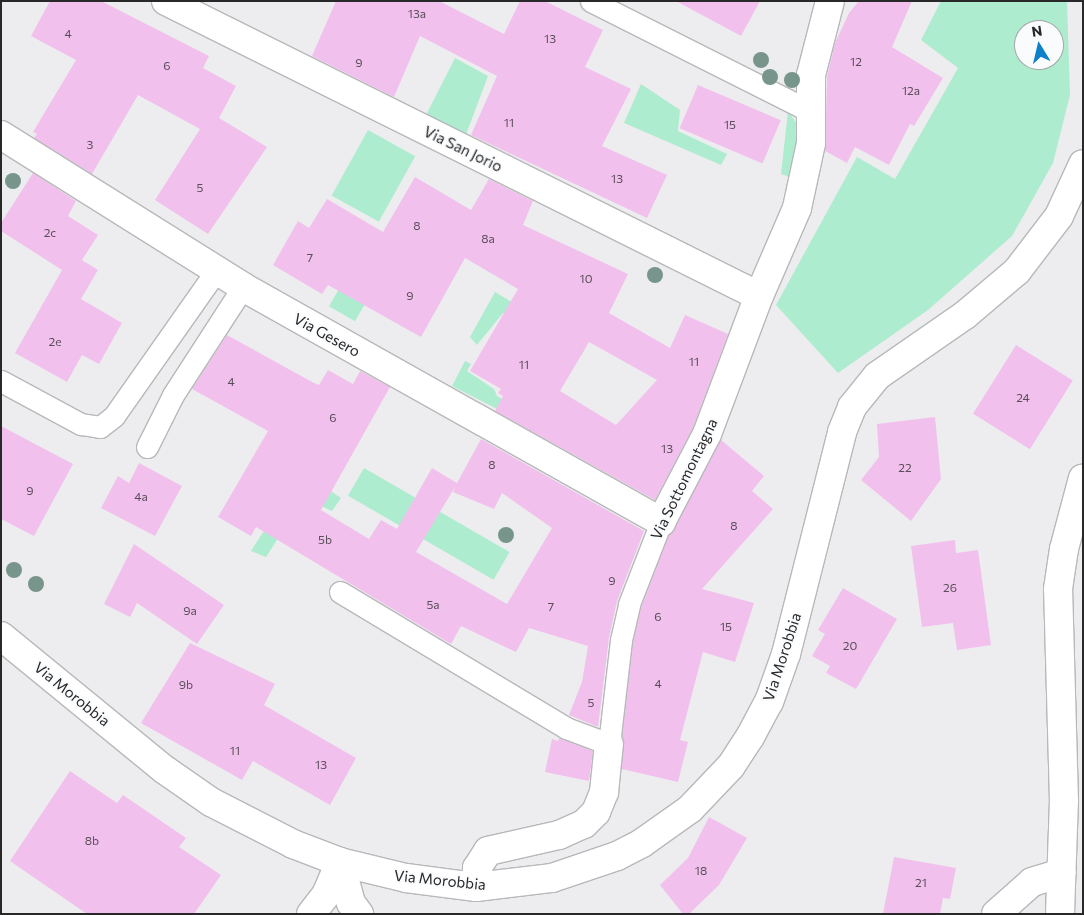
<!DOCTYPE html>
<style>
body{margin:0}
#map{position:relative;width:1084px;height:915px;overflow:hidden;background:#ededf0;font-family:Commissioner,sans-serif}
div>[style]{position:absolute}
.green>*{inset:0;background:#adeccf;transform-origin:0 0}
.building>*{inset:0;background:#f2c0ed;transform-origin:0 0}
.roads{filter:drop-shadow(1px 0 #b7b8ba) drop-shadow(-1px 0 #b7b8ba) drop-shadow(0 1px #b7b8ba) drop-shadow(0 -1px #b7b8ba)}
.service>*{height:21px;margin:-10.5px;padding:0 10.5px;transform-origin:10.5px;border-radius:10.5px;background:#fff}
.minor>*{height:28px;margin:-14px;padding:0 14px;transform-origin:14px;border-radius:14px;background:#fff}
.tertiary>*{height:28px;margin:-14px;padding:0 14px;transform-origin:14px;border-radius:14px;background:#fff}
.trees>*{width:16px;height:16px;margin:-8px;border-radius:50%;background:#77958b}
span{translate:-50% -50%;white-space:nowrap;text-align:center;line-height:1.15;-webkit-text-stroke:4px #fafbfd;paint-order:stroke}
.number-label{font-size:12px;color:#5a4e5a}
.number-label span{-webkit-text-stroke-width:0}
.street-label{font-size:15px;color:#282829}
.frame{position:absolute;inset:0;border:2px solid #282829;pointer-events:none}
.north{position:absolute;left:1014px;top:20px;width:50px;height:50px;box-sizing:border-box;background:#fafbfd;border:1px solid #a6a7a8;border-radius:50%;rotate:351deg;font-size:14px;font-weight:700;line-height:20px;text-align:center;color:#282829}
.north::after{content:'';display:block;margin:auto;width:18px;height:22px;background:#0e7fc9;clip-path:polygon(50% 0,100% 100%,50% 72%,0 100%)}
</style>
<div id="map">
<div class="green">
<div style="clip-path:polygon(evenodd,941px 1px,1067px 1px,1070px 95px,1053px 163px,1012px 236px,928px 310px,838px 373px,776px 305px,857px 157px,895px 179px,958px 68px,921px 40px,941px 1px,1024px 30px,1054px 30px,1054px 60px,1024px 60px,1024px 30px)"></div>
<div style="clip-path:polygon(455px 58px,488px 76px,465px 137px,425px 117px)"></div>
<div style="clip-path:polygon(641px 84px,680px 110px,678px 131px,727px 154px,721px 165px,624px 123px)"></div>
<div style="clip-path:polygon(788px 111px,802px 131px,796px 179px,781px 174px)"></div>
<div style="left:368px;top:130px;width:54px;height:75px;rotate:29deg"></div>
<div style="left:354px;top:263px;width:30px;height:50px;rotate:30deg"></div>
<div style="clip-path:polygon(495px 292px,586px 346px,581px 356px,503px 313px,477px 345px,470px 337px)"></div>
<div style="clip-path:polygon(465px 361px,471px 364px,467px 371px,494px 389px,497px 396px,531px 416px,527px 424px,452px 386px)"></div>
<div style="left:364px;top:468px;width:168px;height:32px;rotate:30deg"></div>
<div style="clip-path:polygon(302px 472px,341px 498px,332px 511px,304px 498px,266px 557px,251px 551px)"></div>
</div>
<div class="building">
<div style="clip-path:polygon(50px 1px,101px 1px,209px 56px,203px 68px,236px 86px,219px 118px,267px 147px,208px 234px,155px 200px,200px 129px,138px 95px,92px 174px,34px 138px,37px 134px,33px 132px,76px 60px,31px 36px)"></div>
<div style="clip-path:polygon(336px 1px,439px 1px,504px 34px,520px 1px,545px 1px,603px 30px,585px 67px,631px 89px,602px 146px,667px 175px,647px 218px,471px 135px,497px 76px,420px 36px,394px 97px,312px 56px)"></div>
<div style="clip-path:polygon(676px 1px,760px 1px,741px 36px)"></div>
<div style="clip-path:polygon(859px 1px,912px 1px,892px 47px,943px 78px,914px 126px,910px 124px,889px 165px,855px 147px,847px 163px,825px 151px,827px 77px,835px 43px,849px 13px)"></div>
<div style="left:698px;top:85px;width:90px;height:47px;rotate:23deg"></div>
<div style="clip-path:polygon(33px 173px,76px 201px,68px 216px,98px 235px,82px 260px,98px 270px,81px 299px,122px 323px,99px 364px,82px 355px,67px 382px,15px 353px,62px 270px,1px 231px,1px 223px)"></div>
<div style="clip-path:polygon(evenodd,415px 177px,471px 210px,489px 179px,533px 201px,523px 225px,628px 274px,609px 313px,670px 348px,685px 315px,728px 334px,693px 428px,655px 500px,495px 411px,503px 396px,498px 393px,501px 389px,470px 371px,518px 289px,465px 258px,421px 337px,328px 285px,322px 294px,273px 265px,298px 221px,309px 228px,327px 199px,383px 232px,415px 177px,589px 342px,657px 380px,616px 425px,560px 391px,589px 342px)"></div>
<div style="clip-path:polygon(evenodd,227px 335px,314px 383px,319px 385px,328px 370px,353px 384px,360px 371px,390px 387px,321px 510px,369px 539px,381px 520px,397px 529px,432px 468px,457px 483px,481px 439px,644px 531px,617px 601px,609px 638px,598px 727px,569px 715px,582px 682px,588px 646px,529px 628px,516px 652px,461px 626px,451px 644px,256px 527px,251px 536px,218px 517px,268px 431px,192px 389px,227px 335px,455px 487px,453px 492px,494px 509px,502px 493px,552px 528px,507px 604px,416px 552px,455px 487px)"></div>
<div style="left:1016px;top:345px;width:67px;height:81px;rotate:32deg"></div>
<div style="clip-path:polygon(935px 417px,941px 479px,911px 521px,861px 480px,879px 457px,877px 424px)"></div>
<div style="clip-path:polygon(1px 426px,73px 464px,34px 536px,1px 519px)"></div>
<div style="clip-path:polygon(721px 440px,764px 476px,752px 491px,773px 509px,702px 589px,754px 603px,735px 662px,703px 652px,680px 740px,688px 742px,678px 782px,622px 769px,622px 737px,633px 642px,641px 608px,669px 535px)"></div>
<div style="clip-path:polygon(139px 463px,182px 486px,155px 536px,101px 508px,118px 476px,129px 483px)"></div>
<div style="clip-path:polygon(955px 540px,956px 553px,978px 550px,991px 645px,957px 650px,953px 623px,922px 627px,911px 546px)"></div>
<div style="clip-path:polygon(134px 544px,224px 605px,197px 644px,137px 603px,130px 617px,104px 604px)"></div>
<div style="clip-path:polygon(843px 588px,897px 619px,856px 689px,826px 673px,830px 666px,812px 656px,825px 634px,818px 630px)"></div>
<div style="clip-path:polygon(190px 643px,275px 684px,264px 705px,356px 758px,330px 805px,253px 761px,242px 780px,141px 723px)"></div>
<div style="clip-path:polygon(559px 738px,593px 751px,589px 781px,545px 772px,552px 739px,558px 741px)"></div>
<div style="clip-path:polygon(70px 771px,117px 803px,123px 795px,186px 838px,179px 847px,221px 875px,194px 914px,87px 914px,10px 861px)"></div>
<div style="clip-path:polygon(709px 817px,747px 838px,719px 885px,689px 914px,683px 914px,660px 885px,688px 858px)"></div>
<div style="clip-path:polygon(894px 857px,956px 868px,950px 899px,943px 898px,940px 914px,883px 914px)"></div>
</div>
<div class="roads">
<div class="service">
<div style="left:591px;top:1px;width:245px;rotate:26.7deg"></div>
<div style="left:1px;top:381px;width:91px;rotate:28.3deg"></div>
<div style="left:81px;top:424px;width:19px;rotate:9deg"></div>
<div style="left:100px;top:427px;width:18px;rotate:-38deg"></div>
<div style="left:114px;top:416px;width:177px;rotate:-54.9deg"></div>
<div style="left:147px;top:447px;width:58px;rotate:-63.4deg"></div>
<div style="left:173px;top:395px;width:129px;rotate:-57.1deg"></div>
<div style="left:340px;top:592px;width:264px;rotate:31deg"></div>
<div style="left:566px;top:728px;width:46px;rotate:20.4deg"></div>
<div style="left:609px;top:744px;width:105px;rotate:-83.4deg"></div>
<div style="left:621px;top:640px;width:37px;rotate:-77deg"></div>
<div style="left:629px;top:604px;width:88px;rotate:-68.7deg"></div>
</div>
<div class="minor">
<div style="left:166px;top:1px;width:662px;rotate:26.45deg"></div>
<div style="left:1px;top:135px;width:286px;rotate:32.1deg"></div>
<div style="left:243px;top:287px;width:480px;rotate:29.3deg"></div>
<div style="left:661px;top:522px;width:99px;rotate:-62.4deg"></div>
<div style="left:707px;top:434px;width:147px;rotate:-69.4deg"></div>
<div style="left:759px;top:296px;width:96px;rotate:-66.6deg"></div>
<div style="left:797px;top:208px;width:66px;rotate:-77.8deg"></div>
<div style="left:811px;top:143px;width:68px;rotate:-90deg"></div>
<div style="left:811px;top:75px;width:76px;rotate:-75.6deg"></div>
<div style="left:340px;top:862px;width:42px;rotate:75deg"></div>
<div style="left:351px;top:903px;width:14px;rotate:54deg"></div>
<div style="left:476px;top:887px;width:19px;rotate:-87deg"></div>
<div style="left:477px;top:868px;width:20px;rotate:-57deg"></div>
<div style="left:488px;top:851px;width:73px;rotate:-12.7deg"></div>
<div style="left:559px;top:835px;width:27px;rotate:-24deg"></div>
<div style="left:584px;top:824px;width:17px;rotate:-45deg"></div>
<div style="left:596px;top:812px;width:22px;rotate:-68deg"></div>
<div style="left:604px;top:792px;width:48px;rotate:-84.1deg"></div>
<div style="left:311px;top:914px;width:24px;rotate:-52deg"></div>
<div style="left:326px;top:895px;width:36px;rotate:-67deg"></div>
<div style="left:996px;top:914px;width:48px;rotate:-41.6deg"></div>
<div style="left:1032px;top:882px;width:31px;rotate:-17deg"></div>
</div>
<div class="tertiary">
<div style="left:1px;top:636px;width:212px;rotate:39.3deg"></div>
<div style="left:165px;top:770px;width:56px;rotate:34.8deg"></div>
<div style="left:211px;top:802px;width:92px;rotate:27.1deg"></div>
<div style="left:293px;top:844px;width:50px;rotate:21deg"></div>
<div style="left:340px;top:862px;width:68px;rotate:13.6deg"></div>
<div style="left:406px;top:878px;width:71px;rotate:7.3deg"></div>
<div style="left:476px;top:887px;width:77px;rotate:-6.8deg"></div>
<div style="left:552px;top:878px;width:69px;rotate:-18.7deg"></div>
<div style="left:617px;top:856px;width:28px;rotate:-27deg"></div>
<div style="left:642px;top:843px;width:59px;rotate:-35.3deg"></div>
<div style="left:690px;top:809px;width:59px;rotate:-46.4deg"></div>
<div style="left:731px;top:766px;width:35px;rotate:-57deg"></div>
<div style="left:750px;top:737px;width:40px;rotate:-62deg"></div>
<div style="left:769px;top:702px;width:51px;rotate:-70.5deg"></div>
<div style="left:786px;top:654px;width:229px;rotate:-75.8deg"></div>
<div style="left:842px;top:432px;width:27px;rotate:-68deg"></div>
<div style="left:852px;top:407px;width:40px;rotate:-51deg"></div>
<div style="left:877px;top:376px;width:107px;rotate:-34.7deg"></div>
<div style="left:965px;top:315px;width:68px;rotate:-40.2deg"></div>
<div style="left:1017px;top:271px;width:69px;rotate:-52.6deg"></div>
<div style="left:1059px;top:216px;width:57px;rotate:-65.2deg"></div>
<div style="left:1060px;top:914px;width:113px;rotate:-88deg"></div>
<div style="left:1064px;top:801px;width:212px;rotate:-91.6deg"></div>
<div style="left:1058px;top:589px;width:40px;rotate:-81.5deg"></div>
<div style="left:1064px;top:549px;width:73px;rotate:-75deg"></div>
</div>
</div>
<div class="trees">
<div style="left:761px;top:60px"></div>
<div style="left:770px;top:77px"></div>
<div style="left:792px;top:80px"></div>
<div style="left:13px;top:181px"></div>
<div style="left:655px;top:275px"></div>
<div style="left:506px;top:535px"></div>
<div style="left:14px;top:570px"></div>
<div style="left:36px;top:584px"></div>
</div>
<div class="number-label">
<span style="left:417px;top:14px">13a</span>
<span style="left:68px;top:34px">4</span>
<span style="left:550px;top:39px">13</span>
<span style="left:856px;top:62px">12</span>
<span style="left:359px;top:63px">9</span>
<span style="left:167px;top:66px">6</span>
<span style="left:911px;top:91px">12a</span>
<span style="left:509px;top:123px">11</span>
<span style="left:730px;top:125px">15</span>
<span style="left:90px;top:145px">3</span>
<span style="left:617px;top:179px">13</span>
<span style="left:200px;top:188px">5</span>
<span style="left:417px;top:226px">8</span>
<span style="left:50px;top:233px">2c</span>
<span style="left:488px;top:239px">8a</span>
<span style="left:310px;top:258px">7</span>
<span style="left:586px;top:279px">10</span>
<span style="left:410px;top:296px">9</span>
<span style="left:55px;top:342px">2e</span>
<span style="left:694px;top:362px">11</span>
<span style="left:524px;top:365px">11</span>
<span style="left:231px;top:382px">4</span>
<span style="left:1023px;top:398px">24</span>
<span style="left:333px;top:418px">6</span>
<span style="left:667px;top:449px">13</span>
<span style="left:492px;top:465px">8</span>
<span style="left:905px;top:468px">22</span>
<span style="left:30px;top:491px">9</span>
<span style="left:141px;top:497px">4a</span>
<span style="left:734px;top:526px">8</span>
<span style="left:325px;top:540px">5b</span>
<span style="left:612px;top:581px">9</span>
<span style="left:950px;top:588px">26</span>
<span style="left:433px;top:605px">5a</span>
<span style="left:551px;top:607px">7</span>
<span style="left:190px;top:611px">9a</span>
<span style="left:658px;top:617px">6</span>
<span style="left:726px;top:627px">15</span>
<span style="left:850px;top:646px">20</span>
<span style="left:658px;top:684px">4</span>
<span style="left:186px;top:685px">9b</span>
<span style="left:591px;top:703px">5</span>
<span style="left:235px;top:751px">11</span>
<span style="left:321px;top:765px">13</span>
<span style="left:92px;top:841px">8b</span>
<span style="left:701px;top:871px">18</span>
<span style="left:921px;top:883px">21</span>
</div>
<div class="street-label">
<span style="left:463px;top:149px;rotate:26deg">Via San Jorio</span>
<span style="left:327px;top:335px;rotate:29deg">Via Gesero</span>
<span style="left:684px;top:479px;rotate:-64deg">Via Sottomontagna</span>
<span style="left:782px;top:657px;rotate:-72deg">Via Morobbia</span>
<span style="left:72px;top:694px;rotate:39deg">Via Morobbia</span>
<span style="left:440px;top:880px;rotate:6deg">Via Morobbia</span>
</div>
<div class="frame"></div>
<div class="north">N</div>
</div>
